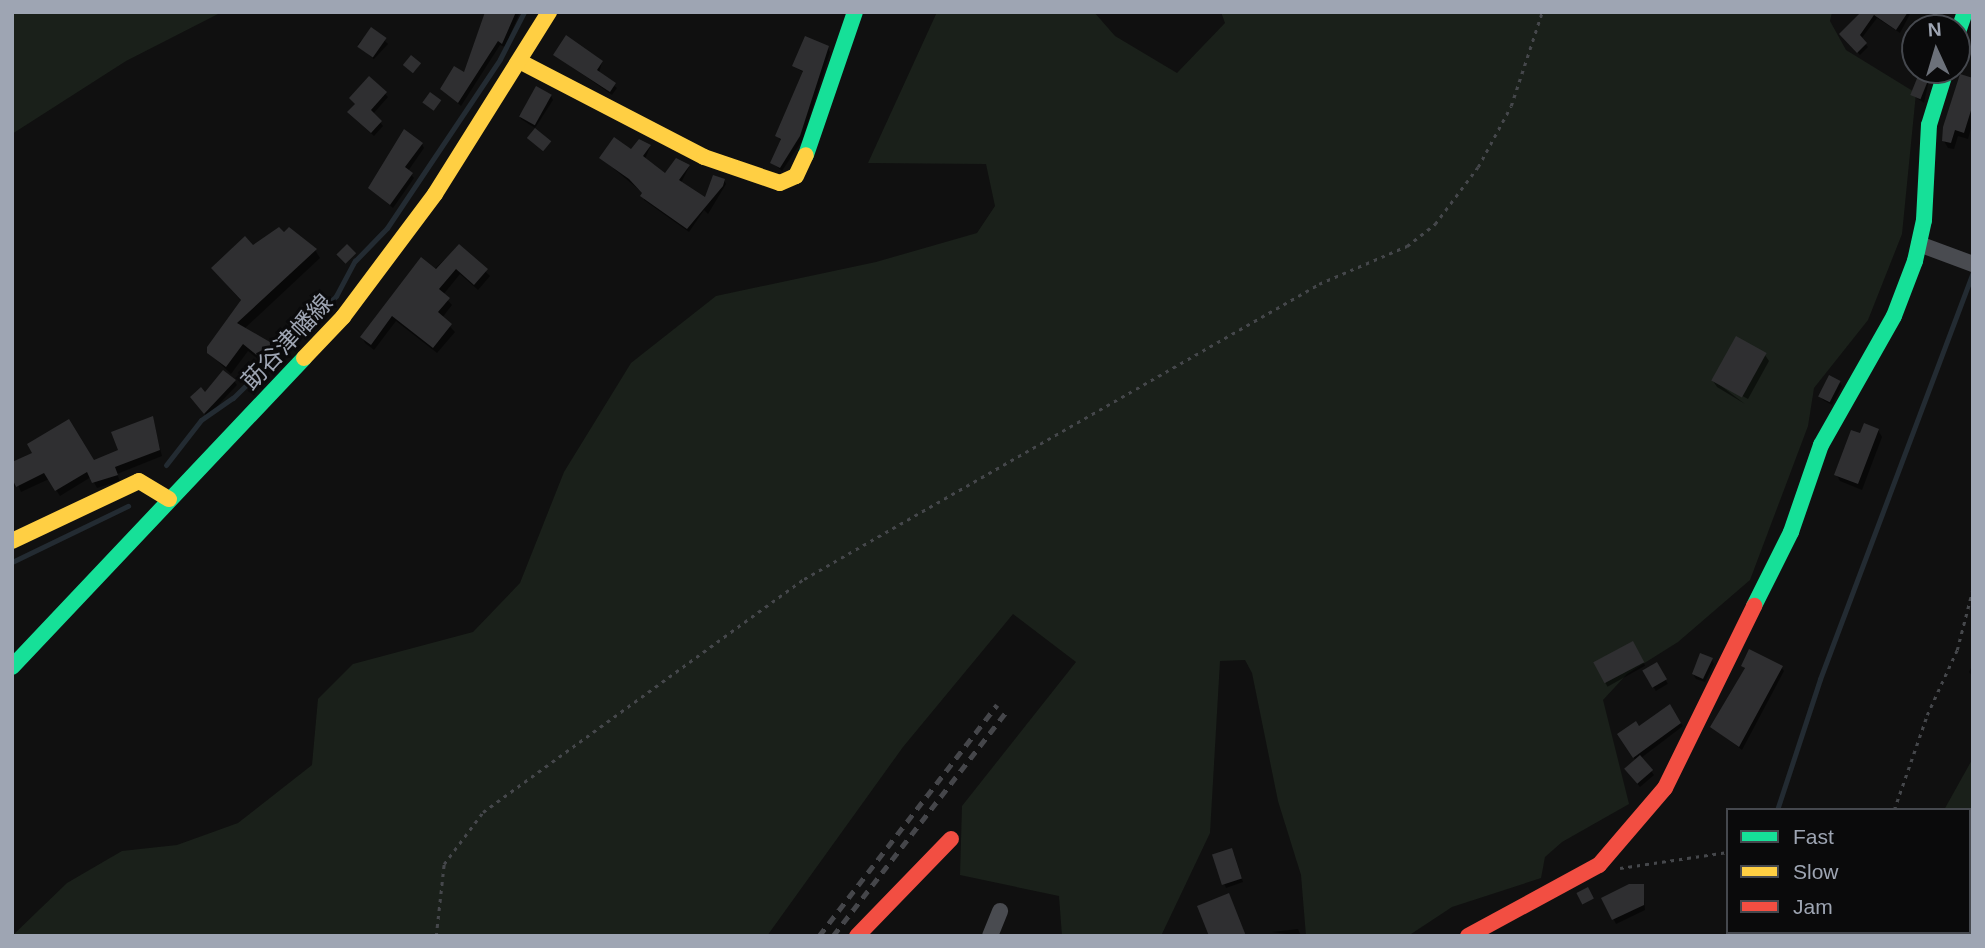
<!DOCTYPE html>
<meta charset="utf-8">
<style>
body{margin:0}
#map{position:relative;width:1985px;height:948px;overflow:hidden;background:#101010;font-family:Arial,"Noto Sans JP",sans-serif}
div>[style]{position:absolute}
.green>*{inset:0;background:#1a201a}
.shadow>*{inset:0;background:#0007;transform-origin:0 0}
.stream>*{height:5px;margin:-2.5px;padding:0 2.5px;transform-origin:2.5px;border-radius:2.5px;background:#232b32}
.building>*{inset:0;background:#2f2f31;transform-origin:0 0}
.path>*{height:2.5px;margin-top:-1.25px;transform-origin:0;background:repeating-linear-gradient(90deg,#45474b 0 3.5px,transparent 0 8.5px)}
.street>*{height:16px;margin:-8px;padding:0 8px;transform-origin:8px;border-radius:8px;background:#494b50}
.fast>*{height:16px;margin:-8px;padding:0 8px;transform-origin:8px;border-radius:8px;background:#16e098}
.slow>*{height:16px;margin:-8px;padding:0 8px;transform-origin:8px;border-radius:8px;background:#ffcf43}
.jam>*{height:16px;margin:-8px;padding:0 8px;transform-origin:8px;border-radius:8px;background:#f24e42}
.rail>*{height:5px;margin-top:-2.5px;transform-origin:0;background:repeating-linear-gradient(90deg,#45464a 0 9px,transparent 0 16px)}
span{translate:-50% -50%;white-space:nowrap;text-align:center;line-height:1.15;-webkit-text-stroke:6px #0a0a0b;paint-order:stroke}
.street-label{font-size:24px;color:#9ea5b3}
.frame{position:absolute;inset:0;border:14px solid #9ea5b3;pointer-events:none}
.legend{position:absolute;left:1726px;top:808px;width:245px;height:126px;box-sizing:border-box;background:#0a0a0b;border:2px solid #45484e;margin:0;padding:9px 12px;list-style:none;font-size:21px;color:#9ea5b3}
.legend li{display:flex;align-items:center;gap:14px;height:35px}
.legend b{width:35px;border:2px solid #45484e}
.north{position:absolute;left:1901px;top:14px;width:70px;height:70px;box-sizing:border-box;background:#0a0a0b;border:2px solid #45484e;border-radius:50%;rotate:356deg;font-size:19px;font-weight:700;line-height:28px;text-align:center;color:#9ea5b3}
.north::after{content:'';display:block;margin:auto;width:24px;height:32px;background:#6c717a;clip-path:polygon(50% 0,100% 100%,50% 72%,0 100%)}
</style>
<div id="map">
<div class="green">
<div style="clip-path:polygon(12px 12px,222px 12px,126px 61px,12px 134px)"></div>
<div style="clip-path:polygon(937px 12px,1094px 12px,1115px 36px,1177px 73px,1225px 23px,1221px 12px,1832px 12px,1830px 21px,1846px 50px,1916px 93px,1902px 234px,1868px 320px,1814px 388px,1808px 426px,1750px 580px,1678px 642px,1627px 674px,1603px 700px,1629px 804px,1562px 842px,1545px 857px,1541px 878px,1452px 907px,1408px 936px,1306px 936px,1301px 875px,1278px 801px,1252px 673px,1245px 660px,1220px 661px,1210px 833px,1161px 936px,1062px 936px,1059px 896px,960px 875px,962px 806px,1076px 662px,1013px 614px,903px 747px,767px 936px,12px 936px,67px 883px,122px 851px,177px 845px,238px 823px,312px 765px,318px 699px,353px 664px,473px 632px,520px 583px,564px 472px,631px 363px,716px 296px,876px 262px,977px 233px,995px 206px,986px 164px,868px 163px)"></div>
<div style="clip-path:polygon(1973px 758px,1973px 854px,1969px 810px,1944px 810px)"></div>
</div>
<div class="shadow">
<div style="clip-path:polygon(489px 12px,520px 12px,505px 47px,500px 45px,461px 106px,442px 89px,465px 75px)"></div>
<div style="clip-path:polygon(1861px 12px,1909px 12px,1910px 14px,1900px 33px,1877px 18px,1861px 39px,1868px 47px,1860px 55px,1841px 34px)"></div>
<div style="left:372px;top:29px;width:22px;height:21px;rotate:43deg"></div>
<div style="clip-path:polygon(828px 48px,830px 52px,802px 141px,782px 171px,772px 163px,782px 142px,777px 136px,804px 73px,794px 66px)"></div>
<div style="clip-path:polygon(555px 55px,602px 62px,599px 73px,617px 88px,612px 95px)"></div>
<div style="clip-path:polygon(1926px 75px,1929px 80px,1924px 103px,1914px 96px)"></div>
<div style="clip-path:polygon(370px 78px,388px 97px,373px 114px,383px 126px,374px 136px,352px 116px,356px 105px,351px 99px)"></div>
<div style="clip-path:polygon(1973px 80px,1973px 122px,1968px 139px,1958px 136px,1954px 149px,1948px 148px,1944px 141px)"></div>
<div style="clip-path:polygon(551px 96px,553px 100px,535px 128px,521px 119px,519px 115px)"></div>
<div style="clip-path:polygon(422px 144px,424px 148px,408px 171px,414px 178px,393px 208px,370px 188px)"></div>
<div style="clip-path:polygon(650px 147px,645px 159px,665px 176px,689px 167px,681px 183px,706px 200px,724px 180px,726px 184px,708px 214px,704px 210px,689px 232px,644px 200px,644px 194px,601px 158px)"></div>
<div style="clip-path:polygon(459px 246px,490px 276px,478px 290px,460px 274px,443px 295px,452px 305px,442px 318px,455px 332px,437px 353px,396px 321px,374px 350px,365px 343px,362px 337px)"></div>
<div style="clip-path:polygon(253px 248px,315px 250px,320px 258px,244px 329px,273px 346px,278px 354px,269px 368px,248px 351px,231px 374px,209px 353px,242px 302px,213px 269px)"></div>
<div style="clip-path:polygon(1765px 355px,1769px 361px,1748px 399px,1716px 382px,1745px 404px,1717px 387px,1713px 381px)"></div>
<div style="clip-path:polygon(234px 381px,237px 385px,207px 417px,194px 401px)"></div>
<div style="clip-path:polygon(1840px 382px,1842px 386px,1832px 405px,1823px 400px,1820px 396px)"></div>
<div style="clip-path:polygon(152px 418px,162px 456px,117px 474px,120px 481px,97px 488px,91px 477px,60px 496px,49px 479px,21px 492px,18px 485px,12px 488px,12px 464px,93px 462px,120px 451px)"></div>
<div style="clip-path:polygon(1878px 430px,1882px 437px,1862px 490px,1840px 481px,1836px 474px,1861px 435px)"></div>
<div style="left:1633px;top:644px;width:25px;height:43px;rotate:61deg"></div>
<div style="clip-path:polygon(1712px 660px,1714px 664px,1705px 682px,1696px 679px,1693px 674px)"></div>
<div style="left:1656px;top:664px;width:23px;height:14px;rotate:59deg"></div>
<div style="clip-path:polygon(1973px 664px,1973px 677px,1969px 672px)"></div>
<div style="clip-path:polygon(1743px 666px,1781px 667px,1784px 671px,1742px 750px,1712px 727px,1746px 671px)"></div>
<div style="clip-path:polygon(1669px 706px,1683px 726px,1641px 758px,1654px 775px,1640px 787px,1629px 774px,1636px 761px,1619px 734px,1638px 728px)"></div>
<div style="clip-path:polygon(1234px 854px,1243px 882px,1226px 888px,1214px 856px)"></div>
<div style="clip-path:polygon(1643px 886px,1645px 910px,1616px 924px,1604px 899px)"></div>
<div style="clip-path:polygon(1298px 929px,1301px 936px,1272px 932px)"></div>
</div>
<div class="stream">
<div style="left:166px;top:465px;width:57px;rotate:-52.1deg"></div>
<div style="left:201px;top:420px;width:39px;rotate:-35deg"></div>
<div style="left:233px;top:398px;width:145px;rotate:-44.7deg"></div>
<div style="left:336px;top:296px;width:40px;rotate:-62deg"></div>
<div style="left:355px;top:261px;width:46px;rotate:-45.9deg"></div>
<div style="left:387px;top:228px;width:203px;rotate:-56.2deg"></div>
<div style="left:500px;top:59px;width:53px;rotate:-62.9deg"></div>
<div style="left:12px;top:562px;width:129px;rotate:-25.8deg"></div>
<div style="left:1777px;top:810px;width:138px;rotate:-71.8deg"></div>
<div style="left:1820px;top:679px;width:436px;rotate:-69.4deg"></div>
<div style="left:1836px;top:936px;width:4px;rotate:-90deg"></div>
</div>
<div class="building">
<div style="clip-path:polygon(485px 12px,516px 12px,502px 44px,498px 41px,458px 103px,440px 89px,454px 66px,464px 72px)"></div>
<div style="clip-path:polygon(1861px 12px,1908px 12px,1896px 30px,1874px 15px,1860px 35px,1867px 43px,1857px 53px,1839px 34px)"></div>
<div style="left:371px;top:27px;width:19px;height:24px;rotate:35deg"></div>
<div style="clip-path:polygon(566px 35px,603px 61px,597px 70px,616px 83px,610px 92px,553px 55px)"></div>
<div style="clip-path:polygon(805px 36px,829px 46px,800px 136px,780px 168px,770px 163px,781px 139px,775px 136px,803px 71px,792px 66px)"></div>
<div style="left:411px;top:55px;width:13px;height:13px;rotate:39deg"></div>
<div style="left:1920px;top:71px;width:11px;height:26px;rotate:22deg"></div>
<div style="clip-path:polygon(1960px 74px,1973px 78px,1973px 104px,1964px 133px,1955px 130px,1951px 143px,1942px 141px,1943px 127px)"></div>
<div style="clip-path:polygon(369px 76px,387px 92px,371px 110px,382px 121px,371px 133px,347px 112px,355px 104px,349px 98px)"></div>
<div style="left:536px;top:86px;width:18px;height:35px;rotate:29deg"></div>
<div style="left:430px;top:92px;width:14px;height:13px;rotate:36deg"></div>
<div style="left:535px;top:128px;width:21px;height:13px;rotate:39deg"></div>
<div style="clip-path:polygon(404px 129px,423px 143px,405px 167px,413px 173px,390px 205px,368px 188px)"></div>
<div style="clip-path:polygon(614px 137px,631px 149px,639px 139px,651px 145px,643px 156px,665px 173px,676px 158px,690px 165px,679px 180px,705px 197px,713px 175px,725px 179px,723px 186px,687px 229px,640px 196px,642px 193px,629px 179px,599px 158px)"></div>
<div style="clip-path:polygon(279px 227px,284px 232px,289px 227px,317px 249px,237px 323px,275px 345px,272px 352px,264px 361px,243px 344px,226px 367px,207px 353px,207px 347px,241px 300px,211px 268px,245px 236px,253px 245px)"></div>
<div style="left:347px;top:244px;width:13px;height:15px;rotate:45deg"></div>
<div style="clip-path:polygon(459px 244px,488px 269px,474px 285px,456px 269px,439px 289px,450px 298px,438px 312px,452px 324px,433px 348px,392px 316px,371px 345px,360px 337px,421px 257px,436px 269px)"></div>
<div style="left:1736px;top:336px;width:35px;height:51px;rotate:29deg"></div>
<div style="clip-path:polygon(223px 370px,236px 380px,204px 414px,190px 397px,201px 387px,205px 392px)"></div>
<div style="left:1829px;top:375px;width:13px;height:24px;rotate:27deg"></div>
<div style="clip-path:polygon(153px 416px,160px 450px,115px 467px,118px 475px,92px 483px,87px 472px,55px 491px,44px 473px,16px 487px,12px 478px,12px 462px,32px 453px,27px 444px,69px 419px,94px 460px,118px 450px,111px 432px)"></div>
<div style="clip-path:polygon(1864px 423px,1879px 429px,1858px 484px,1834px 475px,1851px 430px,1860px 433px)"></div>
<div style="left:1633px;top:641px;width:24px;height:45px;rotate:62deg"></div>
<div style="clip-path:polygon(1749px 649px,1783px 666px,1739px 747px,1710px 727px,1745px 668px,1741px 666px)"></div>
<div style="clip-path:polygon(1700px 653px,1713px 658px,1703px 679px,1692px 674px)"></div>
<div style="left:1657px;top:662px;width:20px;height:17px;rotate:60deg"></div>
<div style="clip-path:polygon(1670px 704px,1681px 723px,1633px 758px,1617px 734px,1636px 721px,1639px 726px)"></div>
<div style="left:1640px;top:755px;width:20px;height:21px;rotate:49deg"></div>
<div style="left:1232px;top:848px;width:32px;height:21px;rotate:72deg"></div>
<div style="clip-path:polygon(1629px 884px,1644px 884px,1644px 905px,1612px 920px,1601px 898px)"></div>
<div style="left:1588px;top:887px;width:13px;height:13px;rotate:63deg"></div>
<div style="clip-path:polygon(1229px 893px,1246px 936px,1209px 936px,1197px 906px)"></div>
</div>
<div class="path">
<div style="left:1894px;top:810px;width:101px;rotate:-70.8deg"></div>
<div style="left:1927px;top:715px;width:72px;rotate:-65.2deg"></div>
<div style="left:1957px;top:650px;width:64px;rotate:-75.5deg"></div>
<div style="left:1620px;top:868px;width:109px;rotate:-8.4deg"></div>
<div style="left:1969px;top:890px;width:4px;rotate:27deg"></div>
<div style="left:436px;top:936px;width:72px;rotate:-83.7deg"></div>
<div style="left:444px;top:864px;width:65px;rotate:-53.1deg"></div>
<div style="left:483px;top:812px;width:397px;rotate:-36deg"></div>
<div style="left:804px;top:579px;width:594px;rotate:-29.8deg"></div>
<div style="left:1319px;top:284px;width:96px;rotate:-23.4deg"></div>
<div style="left:1407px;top:246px;width:36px;rotate:-38deg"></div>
<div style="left:1435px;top:224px;width:71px;rotate:-53deg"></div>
<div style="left:1478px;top:167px;width:69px;rotate:-61.6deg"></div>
<div style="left:1511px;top:106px;width:99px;rotate:-71.7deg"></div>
</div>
<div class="street">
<div style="left:1919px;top:244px;width:58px;rotate:20.3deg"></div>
<div style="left:990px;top:936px;width:27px;rotate:-68deg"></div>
</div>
<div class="fast">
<div style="left:1957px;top:35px;width:24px;rotate:-71deg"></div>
<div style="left:806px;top:155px;width:151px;rotate:-71.1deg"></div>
<div style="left:1754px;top:606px;width:83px;rotate:-63.4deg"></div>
<div style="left:1791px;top:532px;width:92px;rotate:-71deg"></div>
<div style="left:1821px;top:445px;width:148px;rotate:-60.5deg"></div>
<div style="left:1894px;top:316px;width:59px;rotate:-69.1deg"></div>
<div style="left:1915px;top:261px;width:42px;rotate:-77.6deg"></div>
<div style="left:1924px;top:220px;width:95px;rotate:-87deg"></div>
<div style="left:1929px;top:125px;width:58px;rotate:-72.8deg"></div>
<div style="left:12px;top:667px;width:425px;rotate:-46.6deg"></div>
</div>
<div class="slow">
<div style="left:521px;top:62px;width:206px;rotate:27.4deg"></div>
<div style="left:704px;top:157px;width:80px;rotate:18.9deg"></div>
<div style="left:780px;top:183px;width:17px;rotate:-24deg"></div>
<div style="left:796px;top:176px;width:23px;rotate:-65deg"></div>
<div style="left:304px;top:358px;width:57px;rotate:-46.4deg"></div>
<div style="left:343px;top:317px;width:154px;rotate:-53.2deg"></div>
<div style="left:435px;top:194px;width:215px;rotate:-57.9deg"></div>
<div style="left:12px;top:541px;width:140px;rotate:-25.3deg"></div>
<div style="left:139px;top:481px;width:35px;rotate:31deg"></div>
</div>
<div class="jam">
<div style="left:857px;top:936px;width:135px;rotate:-45.9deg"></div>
<div style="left:1468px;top:936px;width:149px;rotate:-28.5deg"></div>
<div style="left:1599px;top:865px;width:101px;rotate:-49.4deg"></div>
<div style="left:1665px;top:788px;width:203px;rotate:-63.9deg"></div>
</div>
<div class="rail">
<div style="left:819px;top:936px;width:292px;rotate:-52.4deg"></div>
<div style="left:833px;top:936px;width:283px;rotate:-52.3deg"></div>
</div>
<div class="street-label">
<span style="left:287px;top:342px;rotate:-47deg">莇谷津幡線</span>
</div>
<div class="frame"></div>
<ul class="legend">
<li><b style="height:9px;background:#16e098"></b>Fast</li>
<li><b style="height:9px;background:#ffcf43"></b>Slow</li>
<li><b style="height:9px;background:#f24e42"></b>Jam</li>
</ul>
<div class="north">N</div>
</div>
